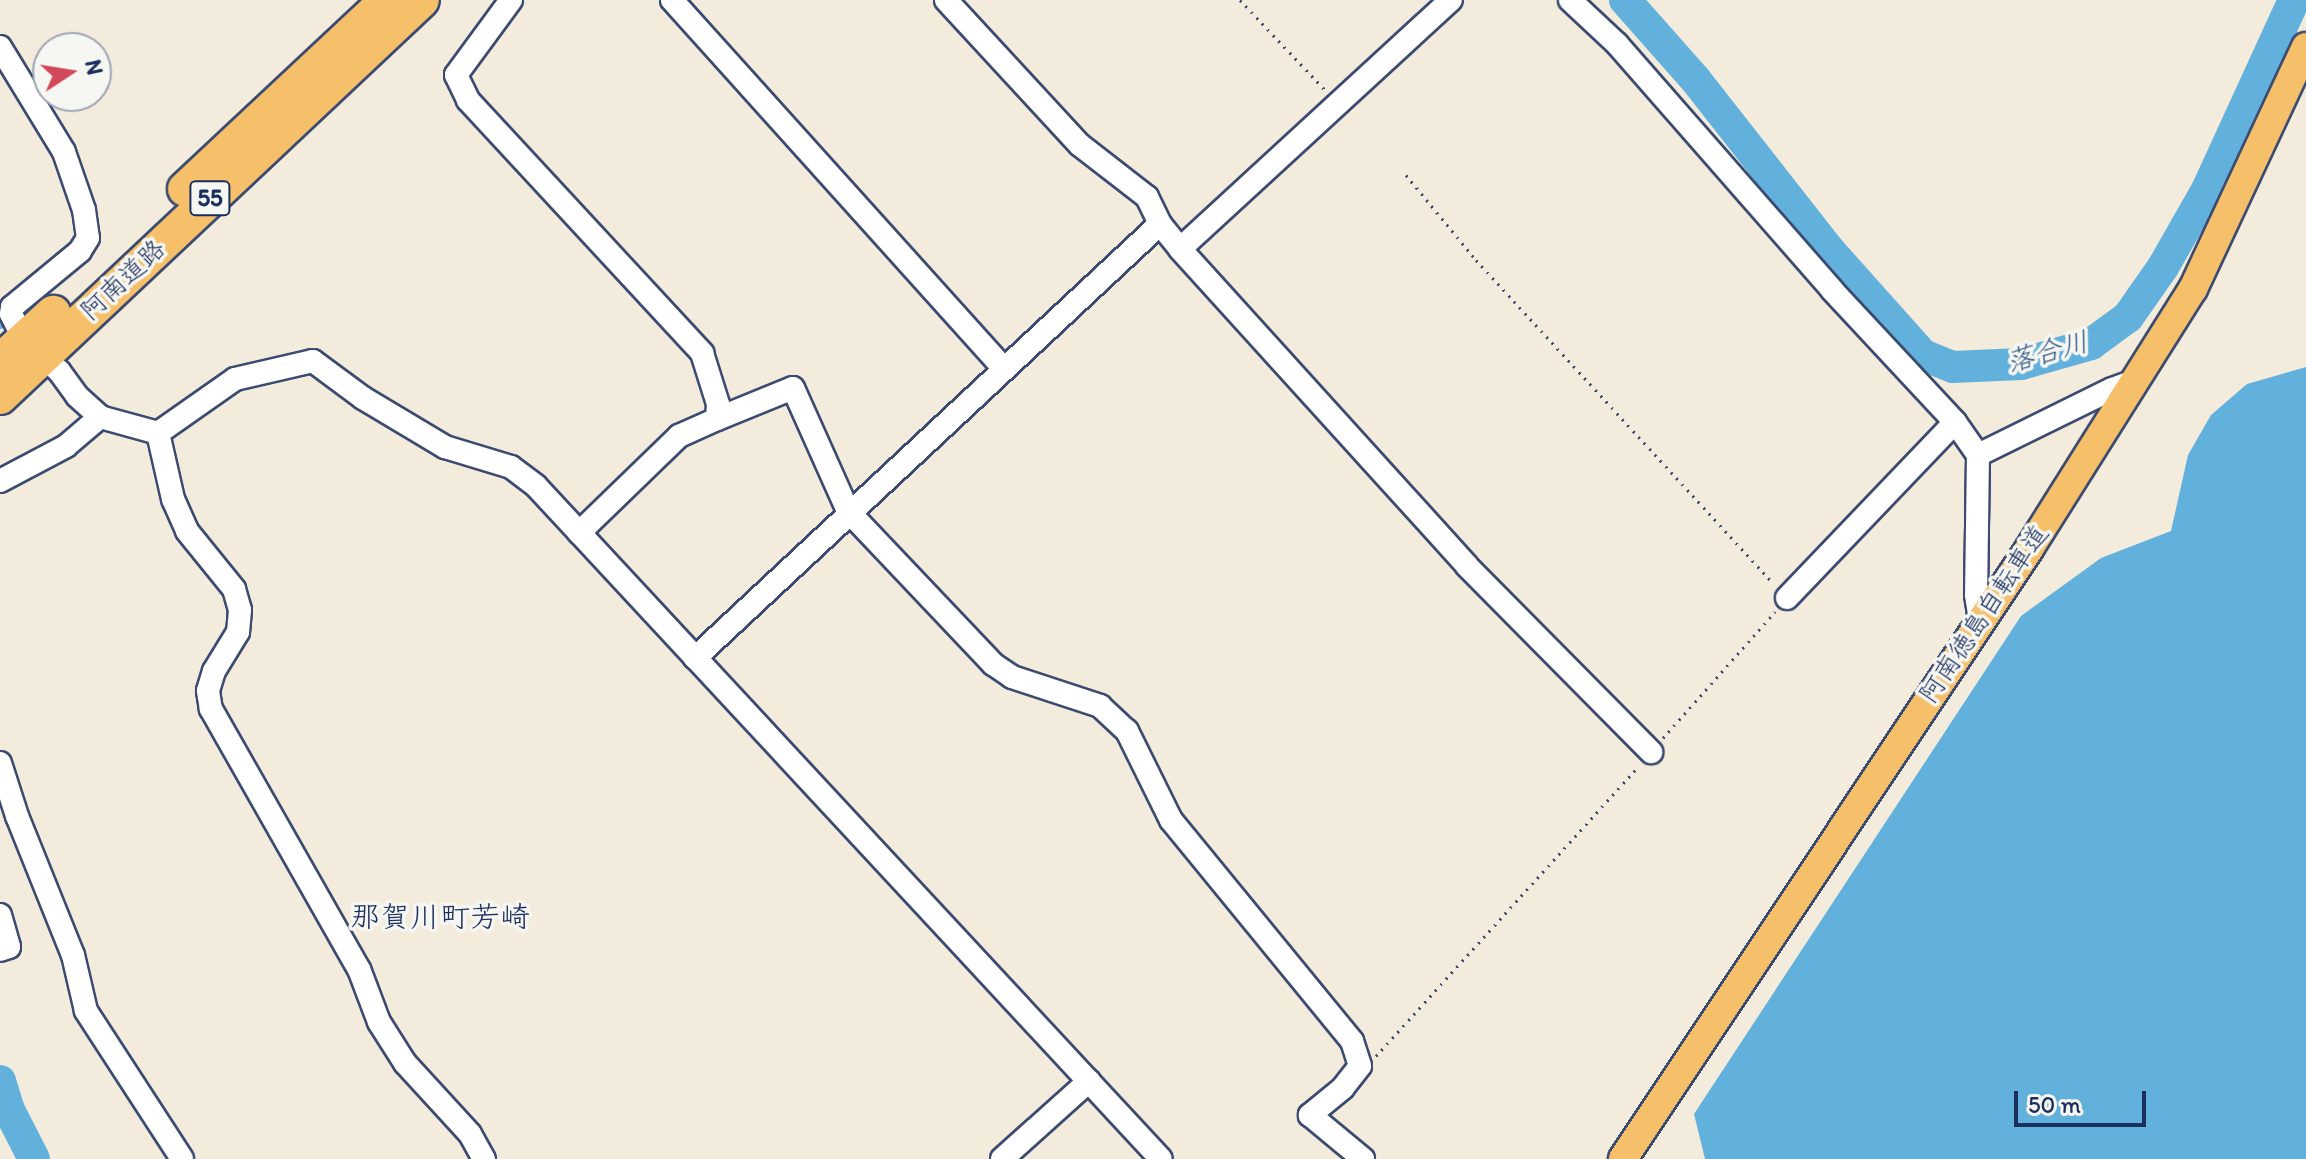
<!DOCTYPE html>
<meta charset="utf-8">
<style>
body{margin:0}
#map{position:relative;width:2306px;height:1159px;overflow:hidden;background:#f3ebdb;font-family:Itim,"Klee One",sans-serif}
div>[style]{position:absolute}
.water>*{inset:0;background:#62b1dc}
.stream>*{height:5px;margin:-2.5px;padding:0 2.5px;transform-origin:2.5px;border-radius:2.5px;background:#62b1dc}
.river>*{height:32px;margin:-16px;padding:0 16px;transform-origin:16px;border-radius:16px;background:#62b1dc}
.path>*{height:3px;margin-top:-1.5px;transform-origin:0;background:repeating-linear-gradient(90deg,#3b4b71 0 2px,transparent 0 8px)}
.roads{filter:drop-shadow(2px 0 #3b4b71) drop-shadow(-2px 0 #3b4b71) drop-shadow(0 2px #3b4b71) drop-shadow(0 -2px #3b4b71)}
.minor>*{height:22px;margin:-11px;padding:0 11px;transform-origin:11px;border-radius:11px;background:#fff}
.major>*{height:28px;margin:-14px;padding:0 14px;transform-origin:14px;border-radius:14px;background:#f6c06b}
.highway>*{height:34px;margin:-17px;padding:0 17px;transform-origin:17px;border-radius:17px;background:#f6c06b}
span{translate:-50% -50%;white-space:nowrap;text-align:center;line-height:1.15;-webkit-text-stroke:7px #f6f6f2;paint-order:stroke}
.shield-label span{padding:2px 6px;background:#f6f6f2;border:2px solid;border-radius:6px;-webkit-text-stroke-width:0}
.shield-label{font-size:24px;color:#1b2f5e;font-weight:700}
.street-label{font-size:26px;color:#1b2f5e}
.water-label{font-size:28px;color:#305684;font-style:italic}
.quarter-label{font-size:30px;color:#1b2f5e}
.north{position:absolute;left:32px;top:32px;width:80px;height:80px;box-sizing:border-box;background:#f6f6f2;border:2px solid #9ea6b7;border-radius:50%;rotate:78deg;font-size:22px;font-weight:700;line-height:32px;text-align:center;color:#1b2f5e}
.north::after{content:'';display:block;margin:auto;width:28px;height:36px;background:#d1495b;clip-path:polygon(50% 0,100% 100%,50% 72%,0 100%)}
.scale{position:absolute;left:2014px;top:1091px;width:132px;height:36px;box-sizing:border-box;border:4px solid #1b2f5e;border-top:0;padding-left:10px;font-size:24px;line-height:28px;white-space:nowrap;color:#1b2f5e;-webkit-text-stroke:6px #f6f6f2;paint-order:stroke}
</style>
<div id="map">
<div class="water">
<div style="clip-path:polygon(2306px 367px,2306px 1159px,1705px 1159px,1694px 1114px,2021px 616px,2101px 558px,2171px 531px,2188px 455px,2211px 415px,2247px 384px)"></div>
</div>
<div class="stream">
<div style="left:0;top:326px;width:2px;rotate:-27deg"></div>
</div>
<div class="river">
<div style="left:1625px;top:0;width:106px;rotate:48.5deg"></div>
<div style="left:1695px;top:79px;width:217px;rotate:51.9deg"></div>
<div style="left:1829px;top:250px;width:141px;rotate:48.2deg"></div>
<div style="left:1923px;top:355px;width:32px;rotate:22deg"></div>
<div style="left:1953px;top:367px;width:68px;rotate:-2.5deg"></div>
<div style="left:2021px;top:364px;width:73px;rotate:-15.9deg"></div>
<div style="left:2091px;top:344px;width:46px;rotate:-36.1deg"></div>
<div style="left:2128px;top:317px;width:61px;rotate:-55deg"></div>
<div style="left:2163px;top:267px;width:89px;rotate:-60.3deg"></div>
<div style="left:2207px;top:190px;width:209px;rotate:-65.4deg"></div>
<div style="left:0;top:1081px;width:28px;rotate:73deg"></div>
<div style="left:8px;top:1108px;width:57px;rotate:63deg"></div>
</div>
<div class="path">
<div style="left:1240px;top:0;width:124px;rotate:46.6deg"></div>
<div style="left:1406px;top:175px;width:110px;rotate:50.5deg"></div>
<div style="left:1476px;top:260px;width:439px;rotate:47.4deg"></div>
<div style="left:1663px;top:738px;width:169px;rotate:-48.4deg"></div>
<div style="left:1376px;top:1056px;width:389px;rotate:-47.8deg"></div>
</div>
<div class="roads">
<div class="minor">
<div style="left:511px;top:0;width:93px;rotate:126.3deg"></div>
<div style="left:456px;top:75px;width:28px;rotate:64deg"></div>
<div style="left:468px;top:100px;width:345px;rotate:47.2deg"></div>
<div style="left:702px;top:353px;width:53px;rotate:72.6deg"></div>
<div style="left:718px;top:404px;width:15px;rotate:94deg"></div>
<div style="left:717px;top:419px;width:42px;rotate:155.9deg"></div>
<div style="left:679px;top:436px;width:139px;rotate:135.9deg"></div>
<div style="left:672px;top:0;width:495px;rotate:48deg"></div>
<div style="left:946px;top:0;width:197px;rotate:47.3deg"></div>
<div style="left:1080px;top:145px;width:85px;rotate:37.8deg"></div>
<div style="left:1147px;top:197px;width:30px;rotate:64deg"></div>
<div style="left:1160px;top:224px;width:32px;rotate:51deg"></div>
<div style="left:1180px;top:249px;width:428px;rotate:47.8deg"></div>
<div style="left:1467px;top:566px;width:262px;rotate:45.3deg"></div>
<div style="left:1570px;top:0;width:64px;rotate:43.1deg"></div>
<div style="left:1617px;top:44px;width:327px;rotate:48.8deg"></div>
<div style="left:1832px;top:290px;width:180px;rotate:47deg"></div>
<div style="left:1955px;top:422px;width:40px;rotate:55.1deg"></div>
<div style="left:1978px;top:455px;width:140px;rotate:90.8deg"></div>
<div style="left:1976px;top:595px;width:25px;rotate:81deg"></div>
<div style="left:0;top:47px;width:123px;rotate:58.6deg"></div>
<div style="left:64px;top:152px;width:61px;rotate:71deg"></div>
<div style="left:84px;top:210px;width:28px;rotate:82deg"></div>
<div style="left:88px;top:238px;width:15px;rotate:122deg"></div>
<div style="left:80px;top:251px;width:88px;rotate:140.5deg"></div>
<div style="left:12px;top:307px;width:7px;rotate:98deg"></div>
<div style="left:11px;top:314px;width:29px;rotate:63deg"></div>
<div style="left:24px;top:340px;width:47px;rotate:41.5deg"></div>
<div style="left:59px;top:371px;width:31px;rotate:54deg"></div>
<div style="left:77px;top:396px;width:31px;rotate:42deg"></div>
<div style="left:100px;top:417px;width:60px;rotate:15.4deg"></div>
<div style="left:158px;top:433px;width:94px;rotate:-35deg"></div>
<div style="left:235px;top:379px;width:80px;rotate:-13deg"></div>
<div style="left:313px;top:361px;width:62px;rotate:36.5deg"></div>
<div style="left:363px;top:398px;width:96px;rotate:30.9deg"></div>
<div style="left:445px;top:447px;width:69px;rotate:16.9deg"></div>
<div style="left:511px;top:467px;width:31px;rotate:37deg"></div>
<div style="left:536px;top:486px;width:918px;rotate:47.12deg"></div>
<div style="left:1180px;top:249px;width:368px;rotate:-42.6deg"></div>
<div style="left:717px;top:419px;width:82px;rotate:-22.2deg"></div>
<div style="left:793px;top:388px;width:135px;rotate:65.9deg"></div>
<div style="left:848px;top:511px;width:211px;rotate:46.5deg"></div>
<div style="left:993px;top:664px;width:23px;rotate:34deg"></div>
<div style="left:1012px;top:677px;width:93px;rotate:18.2deg"></div>
<div style="left:1100px;top:706px;width:37px;rotate:43deg"></div>
<div style="left:1127px;top:731px;width:99px;rotate:63.7deg"></div>
<div style="left:1171px;top:820px;width:286px;rotate:50.7deg"></div>
<div style="left:1352px;top:1041px;width:26px;rotate:72deg"></div>
<div style="left:1360px;top:1066px;width:28px;rotate:128deg"></div>
<div style="left:1343px;top:1088px;width:43px;rotate:140.7deg"></div>
<div style="left:1310px;top:1115px;width:69px;rotate:39.7deg"></div>
<div style="left:158px;top:433px;width:68px;rotate:77.2deg"></div>
<div style="left:173px;top:499px;width:35px;rotate:66deg"></div>
<div style="left:187px;top:531px;width:75px;rotate:51deg"></div>
<div style="left:234px;top:589px;width:22px;rotate:74deg"></div>
<div style="left:240px;top:610px;width:22px;rotate:95deg"></div>
<div style="left:238px;top:632px;width:46px;rotate:121.6deg"></div>
<div style="left:214px;top:671px;width:21px;rotate:107deg"></div>
<div style="left:208px;top:691px;width:18px;rotate:81deg"></div>
<div style="left:211px;top:709px;width:299px;rotate:60.4deg"></div>
<div style="left:359px;top:969px;width:57px;rotate:69.3deg"></div>
<div style="left:379px;top:1022px;width:49px;rotate:57.6deg"></div>
<div style="left:405px;top:1063px;width:96px;rotate:47.5deg"></div>
<div style="left:470px;top:1134px;width:29px;rotate:61deg"></div>
<div style="left:1978px;top:455px;width:149px;rotate:-26.2deg"></div>
<div style="left:2112px;top:389px;width:27px;rotate:-20deg"></div>
<div style="left:0;top:481px;width:75px;rotate:-27.9deg"></div>
<div style="left:66px;top:446px;width:45px;rotate:-40.5deg"></div>
<div style="left:1787px;top:598px;width:243px;rotate:-46.3deg"></div>
<div style="left:695px;top:658px;width:636px;rotate:-43.03deg"></div>
<div style="left:0;top:763px;width:56px;rotate:72.2deg"></div>
<div style="left:17px;top:816px;width:150px;rotate:68.1deg"></div>
<div style="left:73px;top:955px;width:57px;rotate:76.9deg"></div>
<div style="left:86px;top:1011px;width:176px;rotate:57deg"></div>
<div style="left:0;top:915px;width:33px;rotate:74deg"></div>
<div style="left:9px;top:947px;width:9px;rotate:162deg"></div>
<div style="left:1002px;top:1159px;width:117px;rotate:-41.9deg"></div>
</div>
<div class="major">
<div style="left:1623px;top:1159px;width:733px;rotate:-56.35deg"></div>
<div style="left:2029px;top:549px;width:307px;rotate:-57.8deg"></div>
<div style="left:2193px;top:289px;width:267px;rotate:-65deg"></div>
</div>
<div class="highway">
<div style="left:185px;top:189px;width:277px;rotate:-43.1deg"></div>
<div style="left:0;top:361px;width:72px;rotate:-42.2deg"></div>
<div style="left:0;top:397px;width:579px;rotate:-43.25deg"></div>
</div>
</div>
<div class="shield-label">
<span style="left:210px;top:198px">55</span>
</div>
<div class="street-label">
<span style="left:123px;top:280px;rotate:-43deg">阿南道路</span>
<span style="left:1984px;top:614px;rotate:-56deg">阿南徳島自転車道</span>
</div>
<div class="water-label">
<span style="left:2047px;top:351px;rotate:-15deg">落合川</span>
</div>
<div class="quarter-label">
<span style="left:440px;top:917px">那賀川町芳崎</span>
</div>
<div class="north">N</div>
<div class="scale">50 m</div>
</div>
